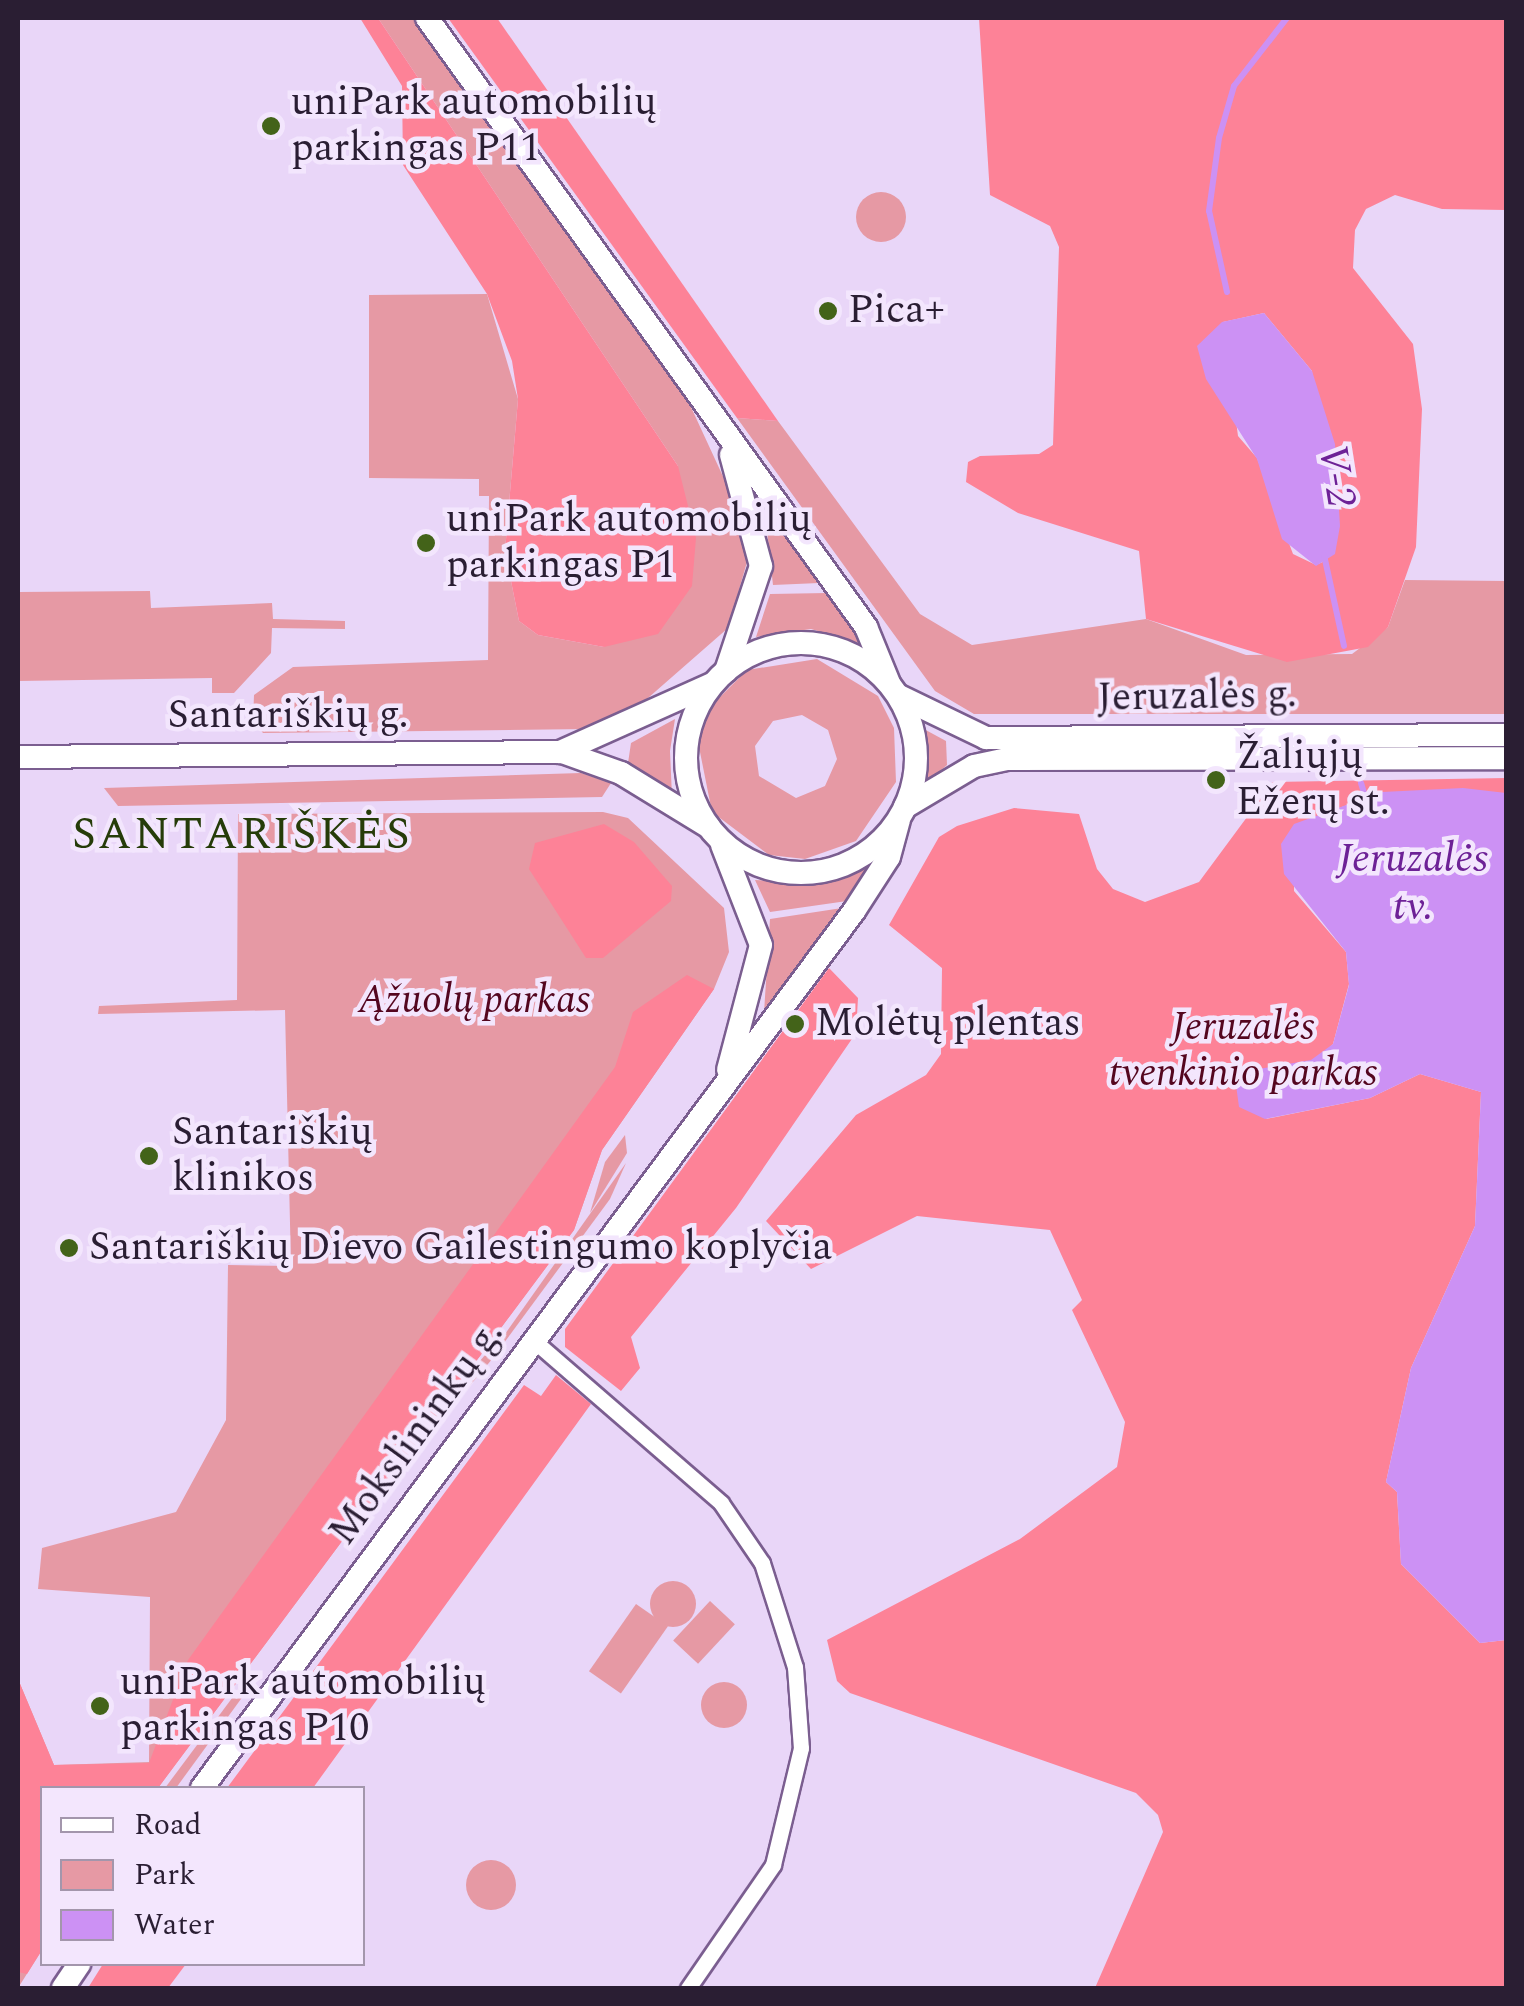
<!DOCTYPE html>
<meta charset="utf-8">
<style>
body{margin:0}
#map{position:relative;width:1524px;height:2006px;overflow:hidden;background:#e9d6f8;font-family:Spectral,serif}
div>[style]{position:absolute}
.green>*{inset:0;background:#e699a4;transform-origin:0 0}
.round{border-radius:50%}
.forest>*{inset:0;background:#fd8297}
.water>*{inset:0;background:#cc91f4}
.stream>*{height:6px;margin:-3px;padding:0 3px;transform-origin:3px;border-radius:3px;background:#cc91f4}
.roads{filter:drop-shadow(2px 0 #7b5e90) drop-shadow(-2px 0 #7b5e90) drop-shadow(0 2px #7b5e90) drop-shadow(0 -2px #7b5e90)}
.street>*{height:15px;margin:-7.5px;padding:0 7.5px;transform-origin:7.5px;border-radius:7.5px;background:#fff}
.secondary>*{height:22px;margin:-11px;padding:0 11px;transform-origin:11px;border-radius:11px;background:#fff}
.secondary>.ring{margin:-11px;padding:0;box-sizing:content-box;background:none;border:22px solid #fff;border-radius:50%}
.dots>*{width:28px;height:28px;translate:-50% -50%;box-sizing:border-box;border:5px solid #f3e6fd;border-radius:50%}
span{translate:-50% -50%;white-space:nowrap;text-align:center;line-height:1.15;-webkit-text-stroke:9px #f3e6fd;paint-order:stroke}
.poi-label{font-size:40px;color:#2a1e33}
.left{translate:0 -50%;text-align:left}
.street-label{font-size:40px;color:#2a1e33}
.park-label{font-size:40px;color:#54061f;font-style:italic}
.water-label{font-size:42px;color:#6d2196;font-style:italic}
.quarter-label{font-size:45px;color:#263c09;letter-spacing:2.5px}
.frame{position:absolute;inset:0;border:20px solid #2a1e33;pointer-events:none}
.legend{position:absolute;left:40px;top:1786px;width:325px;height:180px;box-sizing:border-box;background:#f3e6fd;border:2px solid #a396ac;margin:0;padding:12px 18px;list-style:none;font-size:30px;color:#2a1e33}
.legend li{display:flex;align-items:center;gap:20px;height:50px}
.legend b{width:50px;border:2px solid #a396ac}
</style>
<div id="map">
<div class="green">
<div style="clip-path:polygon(378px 18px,415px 18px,690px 405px,739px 511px,747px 562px,728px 628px,632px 712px,588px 729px,263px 733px,253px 721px,254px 695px,293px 667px,488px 660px,489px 496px,479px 496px,479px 479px,369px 478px,369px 295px,487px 294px,518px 399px,505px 551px,519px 621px,538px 635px,604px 647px,678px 466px)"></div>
<div class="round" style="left:856px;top:192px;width:50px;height:50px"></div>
<div style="clip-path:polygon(737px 418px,778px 421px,920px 614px,972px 645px,1146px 619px,1246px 655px,1352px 654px,1388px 627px,1405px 580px,1506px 581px,1506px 714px,974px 714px,935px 691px)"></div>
<div style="clip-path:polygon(765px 513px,768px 514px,819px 583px,773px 585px)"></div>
<div style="clip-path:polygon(150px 591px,151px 608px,272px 603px,273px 619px,345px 621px,345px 629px,272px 628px,271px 653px,234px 693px,212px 693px,212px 678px,18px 681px,18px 592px)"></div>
<div style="clip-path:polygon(827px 593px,862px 644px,811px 629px,756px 637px,770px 594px)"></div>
<div style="clip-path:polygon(evenodd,817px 659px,878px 696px,894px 728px,896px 782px,856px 841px,805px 859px,769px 855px,712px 812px,698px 742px,709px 708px,747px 670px,817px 659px,802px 715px,828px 730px,837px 759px,825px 786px,796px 798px,759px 776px,755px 746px,773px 721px,802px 715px)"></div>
<div style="clip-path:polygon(675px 719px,670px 751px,672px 796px,628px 763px,631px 743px)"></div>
<div style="clip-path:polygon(922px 728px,946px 741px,947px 765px,924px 785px)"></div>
<div style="clip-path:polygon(581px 773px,611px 783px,602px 797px,118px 806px,104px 788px)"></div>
<div style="clip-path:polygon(603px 812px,628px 818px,724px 908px,729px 952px,714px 989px,602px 1150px,574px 1230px,158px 1788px,42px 1788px,42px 1950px,18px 1988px,18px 1679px,54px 1765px,149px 1762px,150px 1597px,38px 1589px,42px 1548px,176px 1512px,226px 1420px,228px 1265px,291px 1266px,285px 1010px,98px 1014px,99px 1006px,237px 1000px,238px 814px)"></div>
<div style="clip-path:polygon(874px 863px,847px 901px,770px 912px,755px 880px,817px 884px)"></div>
<div style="clip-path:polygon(842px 908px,785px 987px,764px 1013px,770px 919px)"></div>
<div style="clip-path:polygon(625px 1135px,627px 1153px,590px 1213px,605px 1162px)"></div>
<div style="clip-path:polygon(626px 1163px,610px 1199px,501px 1347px,498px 1344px)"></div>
<div style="left:485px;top:1355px;width:8px;height:368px;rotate:40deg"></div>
<div class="round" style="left:650px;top:1581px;width:46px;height:46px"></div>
<div style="left:710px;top:1601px;width:34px;height:54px;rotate:43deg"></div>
<div style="left:636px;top:1604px;width:39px;height:82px;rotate:35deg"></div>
<div style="clip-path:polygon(250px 1674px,249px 1688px,176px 1788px,165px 1788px)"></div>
<div class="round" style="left:701px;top:1682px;width:46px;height:46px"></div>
<div class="round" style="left:466px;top:1860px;width:50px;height:50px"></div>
</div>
<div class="forest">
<div style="clip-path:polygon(360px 18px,378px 18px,678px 466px,696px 538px,692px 586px,658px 634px,604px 647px,538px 635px,519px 621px,505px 551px,518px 399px,512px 361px,487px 294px,403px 165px,402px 86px)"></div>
<div style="clip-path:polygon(448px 18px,497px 18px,778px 421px,737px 418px)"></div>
<div style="clip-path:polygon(evenodd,979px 18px,1506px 18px,1506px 210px,1442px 209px,1395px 195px,1366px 209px,1355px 230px,1353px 268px,1413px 344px,1422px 409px,1416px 547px,1388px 627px,1368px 647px,1287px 662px,1146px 619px,1139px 551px,1018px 513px,966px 482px,968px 462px,980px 456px,1039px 454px,1053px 445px,1059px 247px,1050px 226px,990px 195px,979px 18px,1264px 313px,1312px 371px,1325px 561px,1316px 565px,1293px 554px,1257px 458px,1238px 436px,1223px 322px,1264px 313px)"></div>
<div style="clip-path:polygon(1506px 778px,1506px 793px,1382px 792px,1294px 825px,1294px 891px,1346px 952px,1349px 984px,1333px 1044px,1266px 1119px,1370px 1098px,1420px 1074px,1481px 1092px,1475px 1226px,1411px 1368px,1386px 1482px,1397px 1492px,1401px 1564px,1480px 1643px,1506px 1640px,1506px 1988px,1095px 1988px,1163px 1832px,1158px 1815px,1136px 1793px,850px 1693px,837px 1681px,827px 1640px,1020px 1539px,1117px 1467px,1125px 1422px,1072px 1310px,1082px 1300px,1050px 1230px,917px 1216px,811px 1269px,766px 1221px,856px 1115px,926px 1075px,941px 1054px,942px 968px,889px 925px,939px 837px,957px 826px,1014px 808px,1079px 814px,1097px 869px,1113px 889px,1145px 902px,1199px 882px,1273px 782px)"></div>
<div style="clip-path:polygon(604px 824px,634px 842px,672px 886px,671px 901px,603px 958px,586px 958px,529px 869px,535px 843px)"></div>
<div style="clip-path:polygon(829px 968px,858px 998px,856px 1033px,736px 1208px,631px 1337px,640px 1368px,621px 1391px,565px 1347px,565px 1329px)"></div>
<div style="clip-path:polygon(687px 975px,714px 989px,602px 1150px,574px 1230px,158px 1788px,42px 1788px,42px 1950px,27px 1974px,18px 1972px,18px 1679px,54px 1765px,149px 1763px,188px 1660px,615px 1067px,633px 1012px)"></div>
<div style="clip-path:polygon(556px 1375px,591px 1404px,313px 1788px,227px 1788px,524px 1385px,541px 1396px)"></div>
<div style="clip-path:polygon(103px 1964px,186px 1964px,168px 1988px,88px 1988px)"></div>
</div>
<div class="water">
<div style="clip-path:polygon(1264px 313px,1312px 371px,1335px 444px,1340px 526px,1335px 554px,1316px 566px,1282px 539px,1257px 459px,1206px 379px,1197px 346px,1222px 322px)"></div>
<div style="clip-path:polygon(1463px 788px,1506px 793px,1506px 1640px,1480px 1643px,1401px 1564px,1397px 1492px,1386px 1482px,1411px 1368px,1475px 1226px,1481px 1092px,1420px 1074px,1370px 1098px,1265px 1119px,1239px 1107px,1236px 1085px,1247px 1071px,1311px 1060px,1333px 1044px,1349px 985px,1346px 952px,1284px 874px,1281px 844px,1294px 824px,1382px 792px)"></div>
</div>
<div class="stream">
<div style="left:1227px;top:292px;width:83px;rotate:-102.5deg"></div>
<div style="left:1209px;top:211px;width:74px;rotate:-82.2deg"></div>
<div style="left:1219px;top:138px;width:54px;rotate:-73.9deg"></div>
<div style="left:1234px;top:86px;width:86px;rotate:-52.1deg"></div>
<div style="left:1324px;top:555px;width:93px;rotate:77.6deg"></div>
<div style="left:1361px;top:783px;width:14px;rotate:73deg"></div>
</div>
<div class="roads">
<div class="street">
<div style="left:532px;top:1339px;width:250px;rotate:40.9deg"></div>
<div style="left:721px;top:1503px;width:73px;rotate:55.7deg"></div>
<div style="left:762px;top:1563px;width:109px;rotate:72.4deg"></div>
<div style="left:795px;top:1667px;width:81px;rotate:85.8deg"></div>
<div style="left:801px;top:1748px;width:120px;rotate:103.5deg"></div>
<div style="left:773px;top:1865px;width:150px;rotate:124.6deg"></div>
</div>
<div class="secondary">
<div style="left:427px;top:18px;width:751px;rotate:54.21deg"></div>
<div style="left:866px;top:627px;width:61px;rotate:67.7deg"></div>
<div class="ring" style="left:686px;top:643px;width:208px;height:208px"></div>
<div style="left:726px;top:671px;width:111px;rotate:-71.6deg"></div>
<div style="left:761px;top:566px;width:115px;rotate:-105.1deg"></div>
<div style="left:899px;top:696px;width:97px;rotate:25.8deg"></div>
<div style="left:986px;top:738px;width:520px;rotate:-0.33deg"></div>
<div style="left:562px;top:752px;width:63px;rotate:19.6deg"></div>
<div style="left:621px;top:773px;width:103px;rotate:31.5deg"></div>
<div style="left:18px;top:757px;width:542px;rotate:-0.53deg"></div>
<div style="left:560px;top:752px;width:167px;rotate:-24.1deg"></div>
<div style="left:905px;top:807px;width:80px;rotate:-30.7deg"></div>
<div style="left:974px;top:766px;width:35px;rotate:-12deg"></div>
<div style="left:1008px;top:759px;width:498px;rotate:-0.1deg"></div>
<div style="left:722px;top:845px;width:107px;rotate:68.7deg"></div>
<div style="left:761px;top:945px;width:129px;rotate:104.8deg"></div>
<div style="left:202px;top:1788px;width:1093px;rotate:-53.37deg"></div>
<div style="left:854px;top:911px;width:64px;rotate:-57.1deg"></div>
<div style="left:889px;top:857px;width:38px;rotate:-75deg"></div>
<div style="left:63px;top:1988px;width:29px;rotate:-56deg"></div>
</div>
</div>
<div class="dots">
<div style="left:271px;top:126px;background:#436319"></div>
<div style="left:828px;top:311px;background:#436319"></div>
<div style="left:426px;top:543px;background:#436319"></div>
<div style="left:1216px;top:780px;background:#436319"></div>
<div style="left:795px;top:1024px;background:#436319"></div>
<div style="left:149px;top:1156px;background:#436319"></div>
<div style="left:69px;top:1248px;background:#436319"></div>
<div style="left:100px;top:1706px;background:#436319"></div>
</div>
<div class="poi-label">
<span class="left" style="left:291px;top:126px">uniPark automobilių<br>parkingas P11</span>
<span class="left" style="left:848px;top:311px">Pica+</span>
<span class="left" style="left:446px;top:543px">uniPark automobilių<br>parkingas P1</span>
<span class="left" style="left:1236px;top:780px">Žaliųjų<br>Ežerų st.</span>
<span class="left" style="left:815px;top:1024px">Molėtų plentas</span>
<span class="left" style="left:172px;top:1156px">Santariškių<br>klinikos</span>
<span class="left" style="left:89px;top:1248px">Santariškių Dievo Gailestingumo koplyčia</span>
<span class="left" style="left:120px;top:1706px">uniPark automobilių<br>parkingas P10</span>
</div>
<div class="street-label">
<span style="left:1197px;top:697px;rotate:-1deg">Jeruzalės g.</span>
<span style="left:288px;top:716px">Santariškių g.</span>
<span style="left:417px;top:1433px;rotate:-54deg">Mokslininkų g.</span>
</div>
<div class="park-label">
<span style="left:474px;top:1001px">Ąžuolų parkas</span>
<span style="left:1243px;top:1051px">Jeruzalės<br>tvenkinio parkas</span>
</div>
<div class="water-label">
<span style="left:1336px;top:476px;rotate:81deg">V-2</span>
<span style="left:1413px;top:883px">Jeruzalės<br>tv.</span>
</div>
<div class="quarter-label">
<span style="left:242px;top:835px">SANTARIŠKĖS</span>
</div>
<div class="frame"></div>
<ul class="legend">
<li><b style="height:12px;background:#fff"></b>Road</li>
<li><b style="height:28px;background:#e699a4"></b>Park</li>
<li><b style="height:28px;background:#cc91f4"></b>Water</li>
</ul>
</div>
